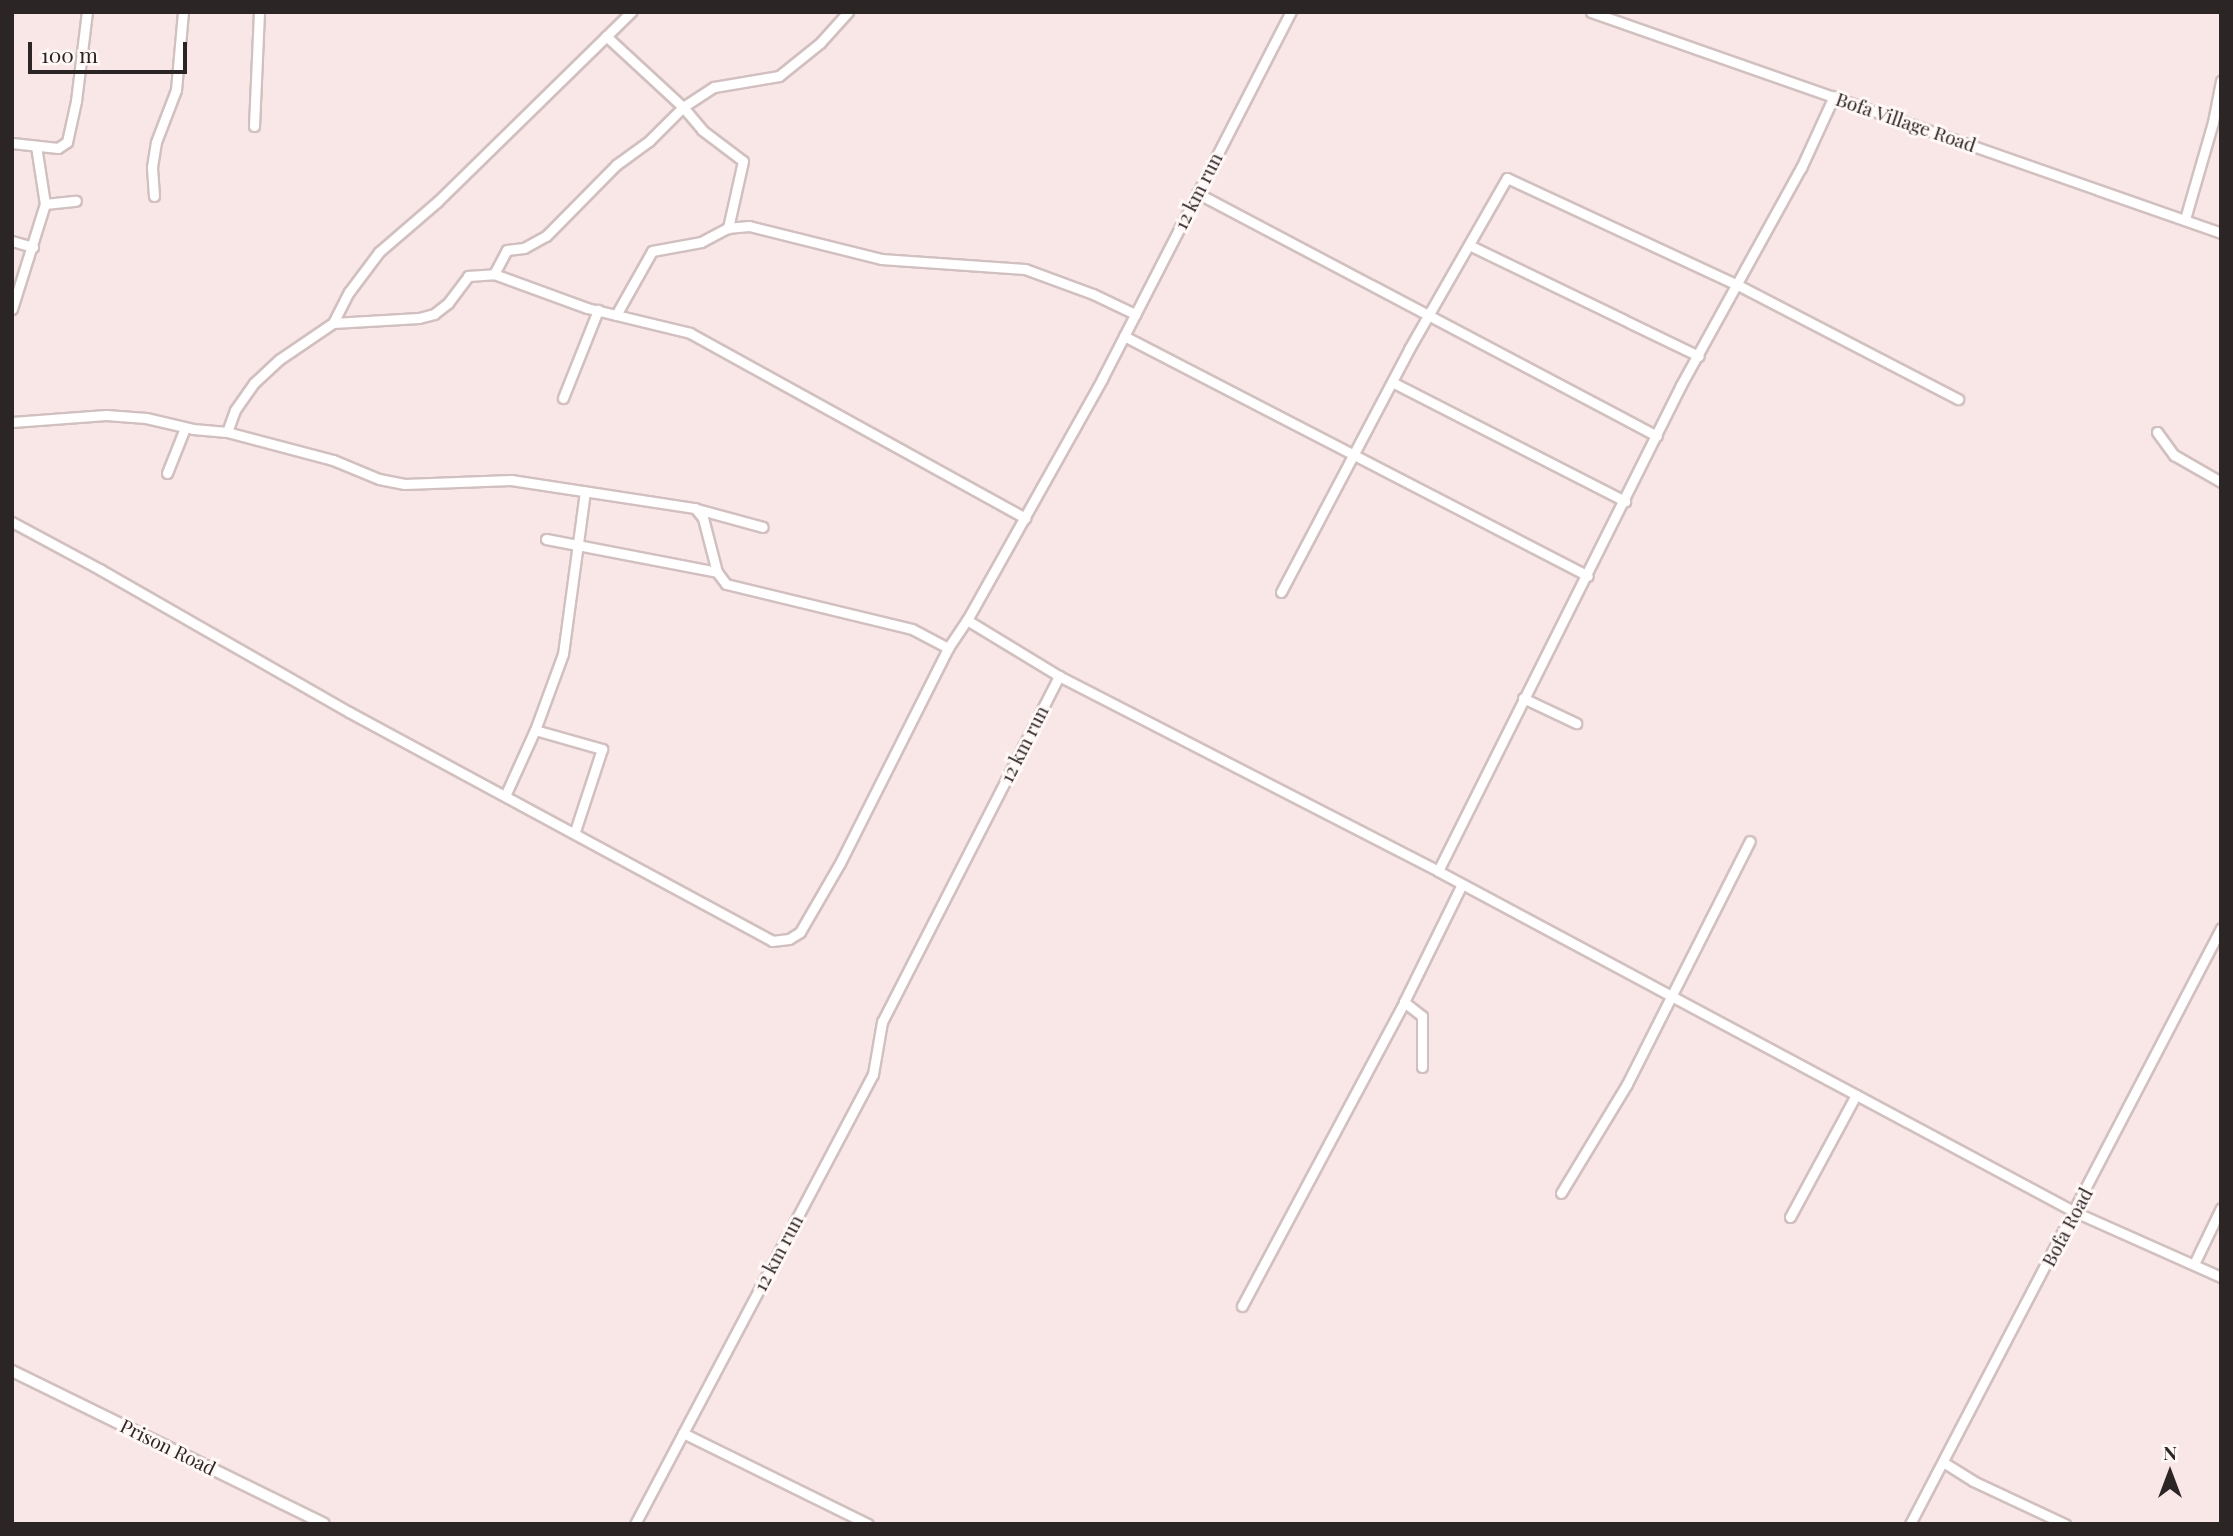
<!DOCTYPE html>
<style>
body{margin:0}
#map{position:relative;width:2233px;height:1536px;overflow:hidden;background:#f9e7e7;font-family:"Playfair Display",serif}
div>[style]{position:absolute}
.roads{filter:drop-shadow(2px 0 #d1c0bf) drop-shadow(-2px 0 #d1c0bf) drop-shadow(0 2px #d1c0bf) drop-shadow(0 -2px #d1c0bf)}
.minor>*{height:9px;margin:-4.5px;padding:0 4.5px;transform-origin:4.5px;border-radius:4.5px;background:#fff}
.tertiary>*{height:10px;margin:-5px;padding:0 5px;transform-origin:5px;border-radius:5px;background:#fff}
span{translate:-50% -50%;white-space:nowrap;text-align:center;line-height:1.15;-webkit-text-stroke:6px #fff8f7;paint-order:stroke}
.street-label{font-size:19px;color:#2c2525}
.frame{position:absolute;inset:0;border:14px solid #2c2525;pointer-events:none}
.north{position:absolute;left:2135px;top:1438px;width:70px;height:70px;-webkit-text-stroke:5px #fff8f7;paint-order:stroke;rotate:0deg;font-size:19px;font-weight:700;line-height:28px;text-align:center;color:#2c2525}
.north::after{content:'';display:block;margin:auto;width:24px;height:32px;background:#2c2525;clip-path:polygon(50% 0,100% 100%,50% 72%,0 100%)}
.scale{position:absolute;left:28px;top:42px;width:159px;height:32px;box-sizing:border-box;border:4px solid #2c2525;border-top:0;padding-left:9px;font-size:21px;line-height:24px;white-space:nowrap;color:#2c2525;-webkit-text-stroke:5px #fff8f7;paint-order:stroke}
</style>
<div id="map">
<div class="roads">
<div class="minor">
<div style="left:1591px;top:12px;width:668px;rotate:19.33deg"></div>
<div style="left:606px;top:36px;width:105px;rotate:42.7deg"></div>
<div style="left:683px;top:107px;width:30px;rotate:50deg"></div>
<div style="left:702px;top:130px;width:51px;rotate:37.1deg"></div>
<div style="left:743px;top:161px;width:69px;rotate:102.6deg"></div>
<div style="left:254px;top:126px;width:114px;rotate:-87.5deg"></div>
<div style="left:12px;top:143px;width:46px;rotate:6.2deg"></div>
<div style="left:58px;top:148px;width:11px;rotate:-34deg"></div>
<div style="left:67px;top:142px;width:42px;rotate:-77.6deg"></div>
<div style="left:76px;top:101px;width:90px;rotate:-83deg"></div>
<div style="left:1197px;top:193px;width:520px;rotate:27.85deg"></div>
<div style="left:154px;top:196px;width:29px;rotate:-94deg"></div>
<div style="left:152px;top:167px;width:25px;rotate:-81deg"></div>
<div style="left:156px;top:142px;width:56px;rotate:-69deg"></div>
<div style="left:176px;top:90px;width:78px;rotate:-84.9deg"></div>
<div style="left:45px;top:204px;width:31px;rotate:-6deg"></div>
<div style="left:2185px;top:219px;width:101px;rotate:-73.9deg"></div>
<div style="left:2213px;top:122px;width:42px;rotate:-79deg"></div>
<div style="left:12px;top:241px;width:22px;rotate:16deg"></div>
<div style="left:1469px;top:245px;width:255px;rotate:25.8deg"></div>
<div style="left:494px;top:274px;width:27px;rotate:-62deg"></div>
<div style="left:507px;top:250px;width:17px;rotate:-7deg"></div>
<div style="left:524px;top:248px;width:25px;rotate:-29deg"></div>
<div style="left:546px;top:236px;width:100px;rotate:-45.4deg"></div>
<div style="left:616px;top:165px;width:41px;rotate:-36deg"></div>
<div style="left:649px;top:141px;width:48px;rotate:-45deg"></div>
<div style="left:683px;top:107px;width:37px;rotate:-33deg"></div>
<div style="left:714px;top:87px;width:66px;rotate:-9.6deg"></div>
<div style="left:779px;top:76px;width:53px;rotate:-38.8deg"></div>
<div style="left:820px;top:43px;width:42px;rotate:-47.9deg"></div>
<div style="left:12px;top:309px;width:110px;rotate:-72.6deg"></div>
<div style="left:45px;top:204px;width:59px;rotate:-98.8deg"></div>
<div style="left:616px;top:315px;width:73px;rotate:-60.6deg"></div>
<div style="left:652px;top:251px;width:50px;rotate:-10.4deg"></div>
<div style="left:701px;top:242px;width:30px;rotate:-28deg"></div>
<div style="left:727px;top:228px;width:22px;rotate:-5deg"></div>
<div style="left:749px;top:226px;width:136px;rotate:14deg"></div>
<div style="left:881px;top:259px;width:144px;rotate:4deg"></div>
<div style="left:1025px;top:269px;width:72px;rotate:20.2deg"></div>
<div style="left:1093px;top:294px;width:47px;rotate:25.5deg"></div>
<div style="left:333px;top:323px;width:86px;rotate:-3.3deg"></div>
<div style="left:419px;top:318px;width:16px;rotate:-15deg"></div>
<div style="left:434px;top:314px;width:18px;rotate:-38deg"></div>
<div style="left:448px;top:303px;width:34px;rotate:-53deg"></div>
<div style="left:468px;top:276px;width:26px;rotate:-4deg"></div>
<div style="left:494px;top:274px;width:99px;rotate:20.1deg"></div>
<div style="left:587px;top:308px;width:106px;rotate:13.6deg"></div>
<div style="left:690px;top:333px;width:383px;rotate:28.9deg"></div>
<div style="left:1124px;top:336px;width:522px;rotate:27.35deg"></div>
<div style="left:1392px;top:382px;width:262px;rotate:27.1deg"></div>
<div style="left:563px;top:398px;width:95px;rotate:-68.3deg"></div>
<div style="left:12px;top:422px;width:94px;rotate:-4.3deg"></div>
<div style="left:106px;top:415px;width:40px;rotate:4.3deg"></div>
<div style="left:146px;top:418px;width:48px;rotate:13.2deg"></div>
<div style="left:193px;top:429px;width:34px;rotate:5deg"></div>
<div style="left:227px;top:432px;width:23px;rotate:-70deg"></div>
<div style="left:235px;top:410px;width:33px;rotate:-55deg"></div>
<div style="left:254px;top:383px;width:35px;rotate:-43deg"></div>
<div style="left:280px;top:359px;width:64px;rotate:-34.2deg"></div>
<div style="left:333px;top:323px;width:35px;rotate:-63deg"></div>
<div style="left:349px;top:292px;width:50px;rotate:-53.1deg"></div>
<div style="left:379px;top:252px;width:77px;rotate:-40.8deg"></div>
<div style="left:437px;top:202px;width:272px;rotate:-44.4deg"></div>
<div style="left:227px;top:432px;width:110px;rotate:14.8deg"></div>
<div style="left:333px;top:460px;width:50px;rotate:22.4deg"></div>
<div style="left:379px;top:479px;width:26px;rotate:11deg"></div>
<div style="left:405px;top:484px;width:106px;rotate:-2.2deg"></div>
<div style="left:511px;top:480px;width:186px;rotate:8.7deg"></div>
<div style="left:695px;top:508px;width:13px;rotate:51deg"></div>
<div style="left:703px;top:518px;width:56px;rotate:75.5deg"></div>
<div style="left:717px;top:572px;width:15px;rotate:53deg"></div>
<div style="left:726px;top:584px;width:191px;rotate:13.6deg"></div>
<div style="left:912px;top:629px;width:41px;rotate:27.8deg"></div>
<div style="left:2157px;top:432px;width:29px;rotate:54deg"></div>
<div style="left:2174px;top:455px;width:54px;rotate:29.9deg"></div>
<div style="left:167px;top:473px;width:48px;rotate:-68.2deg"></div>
<div style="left:697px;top:509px;width:68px;rotate:15.3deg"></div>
<div style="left:12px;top:522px;width:101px;rotate:28.3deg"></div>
<div style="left:101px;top:570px;width:286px;rotate:29.8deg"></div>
<div style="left:349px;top:712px;width:481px;rotate:28.4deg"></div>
<div style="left:772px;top:941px;width:17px;rotate:-7deg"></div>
<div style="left:789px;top:939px;width:13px;rotate:-32deg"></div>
<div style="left:800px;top:932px;width:80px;rotate:-59.9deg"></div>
<div style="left:840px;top:863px;width:241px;rotate:-63.3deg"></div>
<div style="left:948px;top:648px;width:34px;rotate:-56deg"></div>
<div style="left:546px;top:539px;width:174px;rotate:10.9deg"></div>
<div style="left:1281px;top:592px;width:275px;rotate:-62.2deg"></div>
<div style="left:1409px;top:349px;width:197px;rotate:-60.2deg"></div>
<div style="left:1507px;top:178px;width:255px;rotate:24.9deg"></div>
<div style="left:1738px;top:285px;width:248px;rotate:27.4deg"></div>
<div style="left:1059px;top:676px;width:426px;rotate:27.2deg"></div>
<div style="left:1438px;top:871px;width:723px;rotate:28.16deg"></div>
<div style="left:2075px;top:1212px;width:160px;rotate:24deg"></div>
<div style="left:1523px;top:698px;width:59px;rotate:25.3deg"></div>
<div style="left:535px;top:730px;width:70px;rotate:15.8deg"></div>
<div style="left:602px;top:749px;width:89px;rotate:108.2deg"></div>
<div style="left:505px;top:796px;width:72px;rotate:-65.6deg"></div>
<div style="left:535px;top:730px;width:81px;rotate:-69.8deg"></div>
<div style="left:563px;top:654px;width:164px;rotate:-82.3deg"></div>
<div style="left:1438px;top:871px;width:543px;rotate:-63.43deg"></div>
<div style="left:1681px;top:385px;width:248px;rotate:-61.1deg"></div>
<div style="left:1801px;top:168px;width:79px;rotate:-65.4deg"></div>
<div style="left:1422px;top:1067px;width:51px;rotate:-90deg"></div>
<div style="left:1422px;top:1016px;width:23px;rotate:-142deg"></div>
<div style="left:1404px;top:1002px;width:131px;rotate:-63.8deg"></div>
<div style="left:1561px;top:1193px;width:127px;rotate:-58.8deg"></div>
<div style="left:1627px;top:1084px;width:272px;rotate:-63.2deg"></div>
<div style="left:1790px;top:1217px;width:139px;rotate:-61.6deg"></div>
<div style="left:2194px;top:1264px;width:62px;rotate:-64.3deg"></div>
<div style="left:1242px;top:1306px;width:344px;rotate:-61.9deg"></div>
<div style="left:683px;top:1433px;width:206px;rotate:26.2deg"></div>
<div style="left:1943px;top:1462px;width:36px;rotate:32deg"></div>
<div style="left:1973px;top:1481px;width:102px;rotate:25.1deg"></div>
<div style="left:635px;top:1524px;width:509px;rotate:-62.13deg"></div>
<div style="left:873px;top:1074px;width:53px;rotate:-80.2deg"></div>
<div style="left:882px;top:1022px;width:389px;rotate:-62.9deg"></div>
<div style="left:1059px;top:676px;width:108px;rotate:-148.7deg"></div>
<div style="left:967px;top:620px;width:276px;rotate:-60.7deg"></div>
<div style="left:1102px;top:379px;width:413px;rotate:-62.8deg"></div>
<div style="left:1910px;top:1524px;width:672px;rotate:-62.44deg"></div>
</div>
<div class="tertiary">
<div style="left:12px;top:1371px;width:347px;rotate:26.1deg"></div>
</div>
</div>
<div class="street-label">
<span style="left:1906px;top:122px;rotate:19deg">Bofa Village Road</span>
<span style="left:1198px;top:191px;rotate:-63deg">12 km run</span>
<span style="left:1024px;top:744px;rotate:-63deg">12 km run</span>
<span style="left:2067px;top:1227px;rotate:-62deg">Bofa Road</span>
<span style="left:778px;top:1253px;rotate:-62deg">12 km run</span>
<span style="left:168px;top:1447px;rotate:26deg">Prison Road</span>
</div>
<div class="frame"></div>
<div class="north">N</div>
<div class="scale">100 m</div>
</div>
